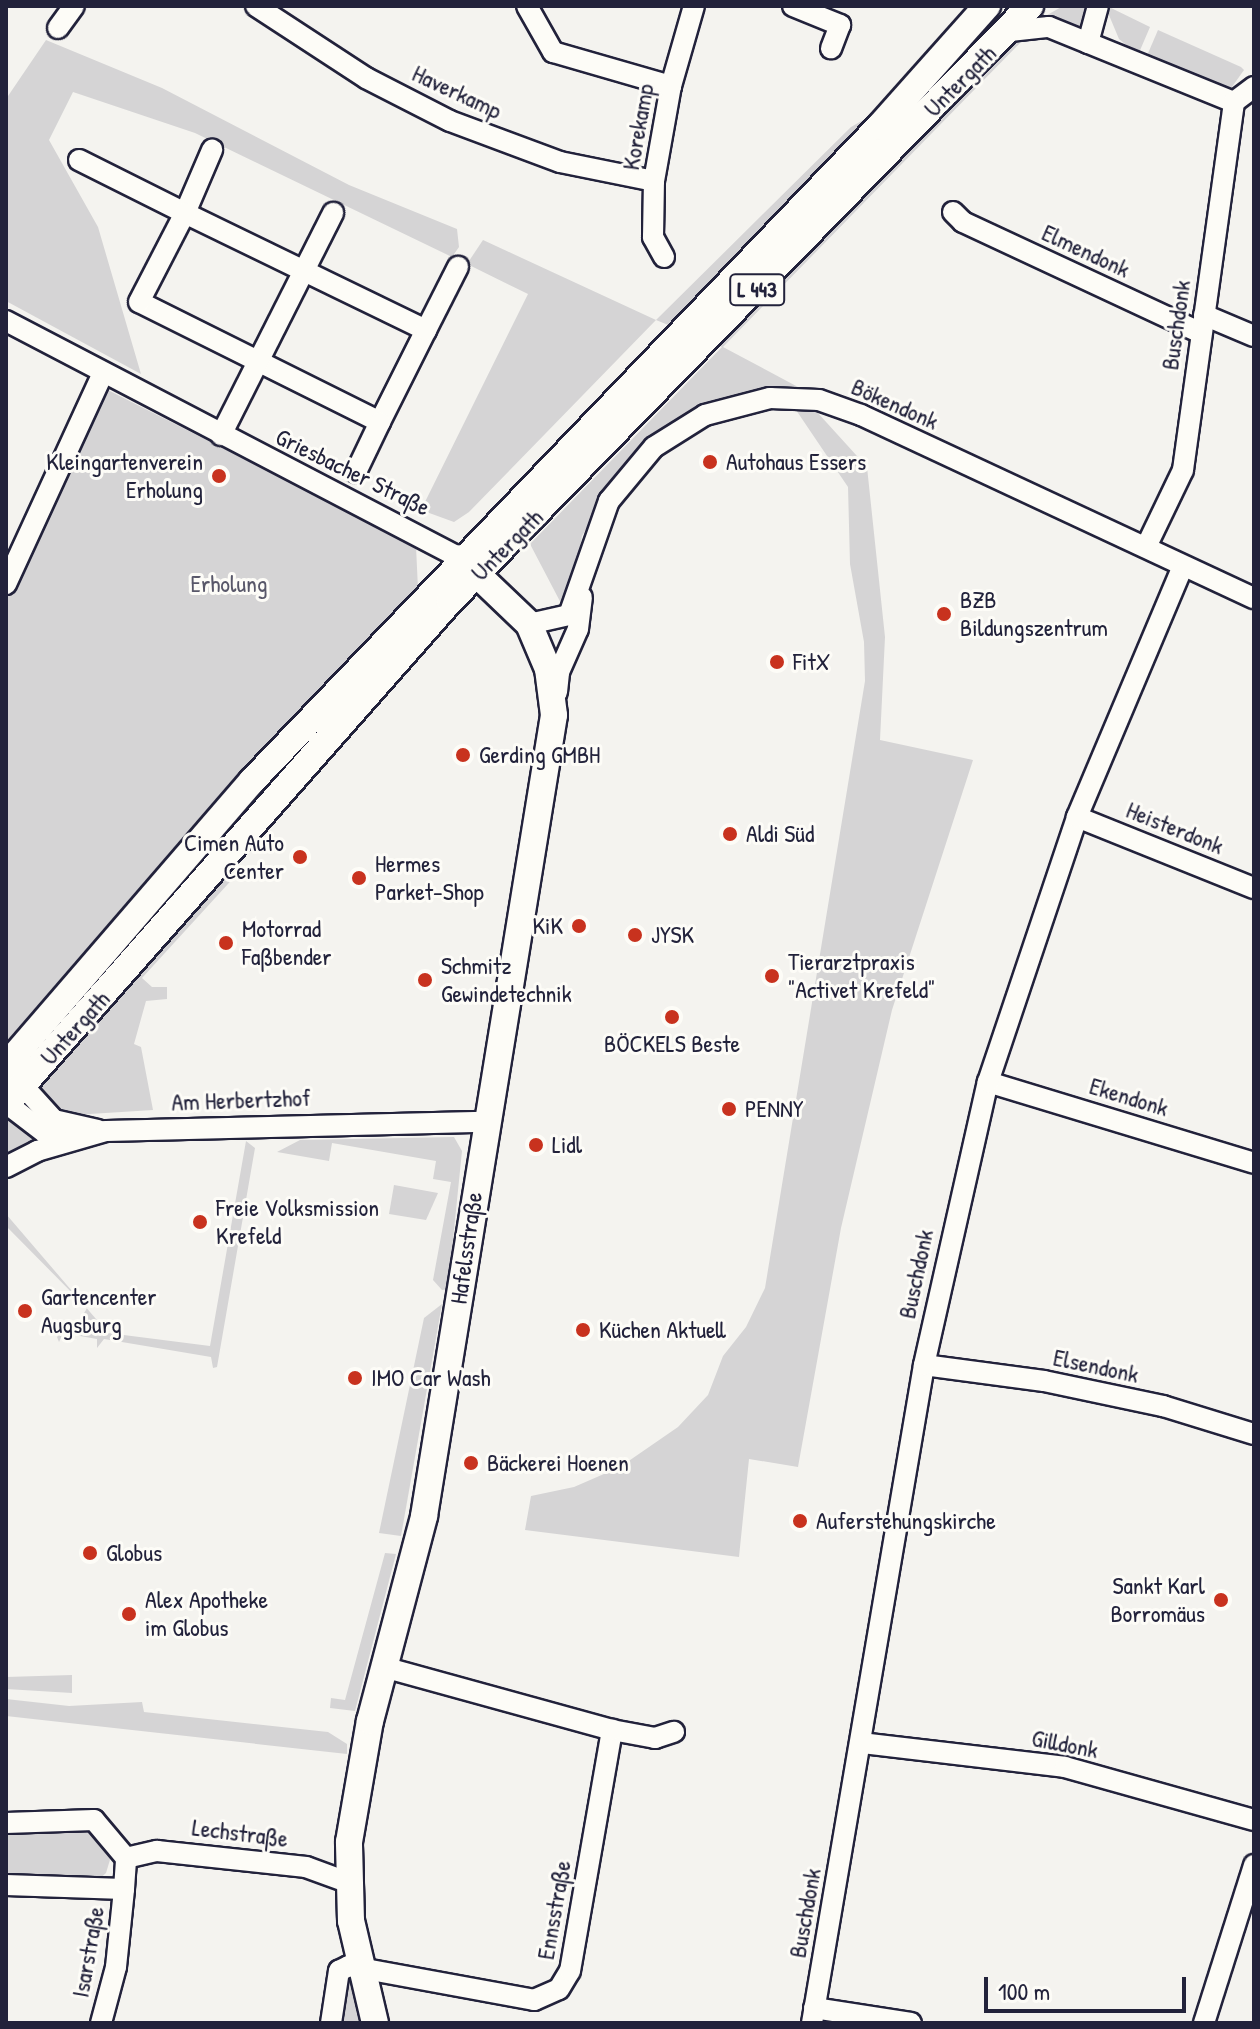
<!DOCTYPE html>
<meta charset="utf-8">
<style>
body{margin:0}
#map{position:relative;width:1260px;height:2029px;overflow:hidden;background:#f4f3ef;font-family:"Patrick Hand",sans-serif}
div>[style]{position:absolute}
.green>*{inset:0;background:#d5d4d5}
.roads{filter:drop-shadow(2px 0 #22223b) drop-shadow(-2px 0 #22223b) drop-shadow(0 2px #22223b) drop-shadow(0 -2px #22223b)}
.minor>*{height:20px;margin:-10px;padding:0 10px;transform-origin:10px;border-radius:10px;background:#fdfcf7}
.major>*{height:26px;margin:-13px;padding:0 13px;transform-origin:13px;border-radius:13px;background:#fdfcf7}
.dots>*{width:22px;height:22px;translate:-50% -50%;box-sizing:border-box;border:4px solid #fdfcf7;border-radius:50%}
span{translate:-50% -50%;white-space:nowrap;text-align:center;line-height:1.15;-webkit-text-stroke:6px #fdfcf7;paint-order:stroke}
.shield-label span{padding:2px 6px;background:#fdfcf7;border:2px solid;border-radius:6px;-webkit-text-stroke-width:0}
.shield-label{font-size:22px;color:#22223b;font-weight:700}
.street-label{font-size:24px;color:#22223b}
.poi-label{font-size:24px;color:#22223b}
.right{translate:-100% -50%;text-align:right}
.left{translate:0 -50%;text-align:left}
.park-label{font-size:24px;color:#585769}
.frame{position:absolute;inset:0;border:8px solid #22223b;pointer-events:none}
.scale{position:absolute;left:984px;top:1977px;width:202px;height:36px;box-sizing:border-box;border:4px solid #22223b;border-top:0;padding-left:10px;font-size:24px;line-height:28px;white-space:nowrap;color:#22223b;-webkit-text-stroke:6px #fdfcf7;paint-order:stroke}
</style>
<div id="map">
<div class="green">
<div style="clip-path:polygon(1063px 6px,1107px 6px,1150px 27px,1138px 55px,1119px 39px,1106px 8px,1099px 22px,1022px 41px,723px 347px,798px 387px,742px 393px,693px 410px,649px 441px,615px 477px,582px 536px,573px 588px,564px 609px,530px 544px,722px 347px,656px 320px,469px 512px,454px 522px,421px 510px,528px 294px,467px 264px,483px 240px,656px 320px,851px 127px)"></div>
<div style="clip-path:polygon(1158px 30px,1241px 67px,1244px 70px,1229px 91px,1146px 58px)"></div>
<div style="clip-path:polygon(46px 40px,162px 88px,349px 185px,457px 229px,459px 247px,452px 257px,195px 133px,73px 92px,49px 140px,98px 227px,141px 374px,6px 301px,6px 99px)"></div>
<div style="clip-path:polygon(102px 387px,416px 546px,418px 589px,162px 871px,238px 873px,142px 978px,152px 987px,167px 987px,167px 999px,146px 1001px,134px 1044px,141px 1047px,153px 1110px,74px 1115px,6px 1176px,6px 598px)"></div>
<div style="clip-path:polygon(794px 407px,817px 412px,867px 467px,885px 637px,880px 740px,973px 760px,892px 1010px,841px 1228px,798px 1467px,749px 1459px,739px 1557px,525px 1530px,531px 1496px,574px 1487px,620px 1467px,678px 1427px,708px 1395px,723px 1356px,746px 1327px,765px 1288px,865px 681px,864px 642px,850px 564px,848px 487px)"></div>
<div style="clip-path:polygon(454px 1137px,462px 1151px,448px 1289px,442px 1290px,433px 1280px,451px 1182px,433px 1179px,436px 1161px,332px 1143px,329px 1161px,277px 1152px,300px 1140px)"></div>
<div style="clip-path:polygon(246px 1141px,255px 1148px,217px 1367px,213px 1368px,211px 1357px,104px 1339px,97px 1348px,97px 1339px,63px 1333px,59px 1342px,57px 1337px,65px 1328px,74px 1331px,87px 1308px,6px 1226px,6px 1214px,108px 1333px,210px 1346px)"></div>
<div style="clip-path:polygon(394px 1185px,438px 1193px,426px 1220px,389px 1214px)"></div>
<div style="clip-path:polygon(442px 1304px,401px 1536px,379px 1533px,424px 1318px)"></div>
<div style="clip-path:polygon(385px 1553px,396px 1554px,355px 1711px,330px 1708px,331px 1698px,345px 1700px)"></div>
<div style="clip-path:polygon(72px 1675px,72px 1693px,6px 1689px,6px 1677px)"></div>
<div style="clip-path:polygon(6px 1699px,69px 1706px,142px 1702px,144px 1712px,328px 1732px,347px 1744px,347px 1754px,6px 1716px)"></div>
<div style="clip-path:polygon(73px 1826px,90px 1831px,112px 1853px,106px 1873px,97px 1881px,6px 1880px,6px 1827px)"></div>
<div style="clip-path:polygon(372px 1947px,391px 2023px,326px 2023px,343px 1961px)"></div>
</div>
<div class="roads">
<div class="minor">
<div style="left:256px;top:6px;width:131px;rotate:33.2deg"></div>
<div style="left:366px;top:78px;width:94px;rotate:27.1deg"></div>
<div style="left:450px;top:121px;width:117px;rotate:20.4deg"></div>
<div style="left:560px;top:162px;width:96px;rotate:11.4deg"></div>
<div style="left:527px;top:6px;width:53px;rotate:60.5deg"></div>
<div style="left:553px;top:52px;width:123px;rotate:16.1deg"></div>
<div style="left:793px;top:6px;width:51px;rotate:22deg"></div>
<div style="left:840px;top:25px;width:25px;rotate:111deg"></div>
<div style="left:58px;top:28px;width:27px;rotate:-54deg"></div>
<div style="left:1010px;top:31px;width:39px;rotate:-6deg"></div>
<div style="left:1049px;top:27px;width:200px;rotate:22.1deg"></div>
<div style="left:1234px;top:102px;width:25px;rotate:-37deg"></div>
<div style="left:1088px;top:43px;width:38px;rotate:-75deg"></div>
<div style="left:79px;top:160px;width:119px;rotate:26.6deg"></div>
<div style="left:185px;top:213px;width:69px;rotate:-66.8deg"></div>
<div style="left:953px;top:212px;width:14px;rotate:45deg"></div>
<div style="left:963px;top:222px;width:263px;rotate:25deg"></div>
<div style="left:185px;top:213px;width:268px;rotate:25.9deg"></div>
<div style="left:426px;top:330px;width:103px;rotate:116.6deg"></div>
<div style="left:380px;top:422px;width:269px;rotate:-153.5deg"></div>
<div style="left:139px;top:302px;width:100px;rotate:-62.7deg"></div>
<div style="left:664px;top:257px;width:23px;rotate:-119deg"></div>
<div style="left:653px;top:237px;width:56px;rotate:-89deg"></div>
<div style="left:654px;top:181px;width:97px;rotate:-79.9deg"></div>
<div style="left:671px;top:86px;width:83px;rotate:-74deg"></div>
<div style="left:1204px;top:315px;width:54px;rotate:22.8deg"></div>
<div style="left:6px;top:321px;width:512px;rotate:27.57deg"></div>
<div style="left:426px;top:330px;width:71px;rotate:-63.1deg"></div>
<div style="left:221px;top:435px;width:249px;rotate:-63.2deg"></div>
<div style="left:356px;top:472px;width:55px;rotate:-64.4deg"></div>
<div style="left:1146px;top:547px;width:85px;rotate:-64.3deg"></div>
<div style="left:1183px;top:470px;width:372px;rotate:-82.1deg"></div>
<div style="left:6px;top:584px;width:230px;rotate:-65.3deg"></div>
<div style="left:529px;top:624px;width:41px;rotate:-12.7deg"></div>
<div style="left:569px;top:615px;width:121px;rotate:-70.7deg"></div>
<div style="left:609px;top:501px;width:70px;rotate:-50.2deg"></div>
<div style="left:654px;top:447px;width:60px;rotate:-32.1deg"></div>
<div style="left:705px;top:415px;width:67px;rotate:-14.7deg"></div>
<div style="left:770px;top:398px;width:49px;rotate:2.3deg"></div>
<div style="left:819px;top:400px;width:45px;rotate:19.7deg"></div>
<div style="left:861px;top:415px;width:434px;rotate:25deg"></div>
<div style="left:557px;top:692px;width:20px;rotate:-84deg"></div>
<div style="left:559px;top:672px;width:47px;rotate:-66.2deg"></div>
<div style="left:578px;top:629px;width:32px;rotate:-83deg"></div>
<div style="left:1077px;top:817px;width:191px;rotate:21.9deg"></div>
<div style="left:15px;top:1077px;width:58px;rotate:47.8deg"></div>
<div style="left:54px;top:1120px;width:45px;rotate:12.8deg"></div>
<div style="left:988px;top:1082px;width:278px;rotate:16.9deg"></div>
<div style="left:6px;top:1103px;width:49px;rotate:37.6deg"></div>
<div style="left:45px;top:1133px;width:29px;rotate:4deg"></div>
<div style="left:6px;top:1167px;width:35px;rotate:-27deg"></div>
<div style="left:37px;top:1151px;width:72px;rotate:-16.2deg"></div>
<div style="left:106px;top:1131px;width:379px;rotate:-1.4deg"></div>
<div style="left:924px;top:1365px;width:121px;rotate:7.6deg"></div>
<div style="left:1044px;top:1381px;width:122px;rotate:11.9deg"></div>
<div style="left:1163px;top:1406px;width:95px;rotate:17.1deg"></div>
<div style="left:612px;top:1730px;width:44px;rotate:10.5deg"></div>
<div style="left:655px;top:1738px;width:20px;rotate:-18deg"></div>
<div style="left:862px;top:1743px;width:204px;rotate:6.7deg"></div>
<div style="left:1065px;top:1767px;width:196px;rotate:15.7deg"></div>
<div style="left:6px;top:1823px;width:88px;rotate:-2deg"></div>
<div style="left:94px;top:1820px;width:50px;rotate:49.9deg"></div>
<div style="left:6px;top:1885px;width:118px;rotate:1.9deg"></div>
<div style="left:124px;top:1889px;width:31px;rotate:-86deg"></div>
<div style="left:126px;top:1858px;width:32px;rotate:-13deg"></div>
<div style="left:157px;top:1851px;width:150px;rotate:6.1deg"></div>
<div style="left:306px;top:1867px;width:44px;rotate:20.1deg"></div>
<div style="left:814px;top:2008px;width:98px;rotate:8.8deg"></div>
<div style="left:101px;top:2023px;width:58px;rotate:-75deg"></div>
<div style="left:116px;top:1967px;width:78px;rotate:-84.1deg"></div>
<div style="left:331px;top:2023px;width:53px;rotate:-81.3deg"></div>
<div style="left:339px;top:1971px;width:11px;rotate:-27deg"></div>
<div style="left:349px;top:1966px;width:188px;rotate:10.4deg"></div>
<div style="left:534px;top:2000px;width:27px;rotate:-24deg"></div>
<div style="left:559px;top:1989px;width:21px;rotate:-59deg"></div>
<div style="left:570px;top:1971px;width:245px;rotate:-80.1deg"></div>
<div style="left:612px;top:1730px;width:237px;rotate:-164.6deg"></div>
<div style="left:812px;top:2023px;width:667px;rotate:-80.34deg"></div>
<div style="left:924px;top:1365px;width:290px;rotate:-77.3deg"></div>
<div style="left:988px;top:1082px;width:280px;rotate:-71.4deg"></div>
<div style="left:1077px;top:817px;width:272px;rotate:-67.1deg"></div>
<div style="left:1204px;top:2023px;width:166px;rotate:-72.4deg"></div>
</div>
<div class="major">
<div style="left:6px;top:1066px;width:376px;rotate:-49.2deg"></div>
<div style="left:252px;top:781px;width:907px;rotate:-46.21deg"></div>
<div style="left:880px;top:126px;width:161px;rotate:-48.3deg"></div>
<div style="left:6px;top:1104px;width:671px;rotate:-48.57deg"></div>
<div style="left:450px;top:601px;width:831px;rotate:-45.73deg"></div>
<div style="left:375px;top:2023px;width:105px;rotate:-103.2deg"></div>
<div style="left:351px;top:1921px;width:79px;rotate:-91.5deg"></div>
<div style="left:349px;top:1842px;width:123px;rotate:-80.2deg"></div>
<div style="left:370px;top:1721px;width:212px;rotate:-75.2deg"></div>
<div style="left:424px;top:1516px;width:811px;rotate:-80.78deg"></div>
<div style="left:554px;top:715px;width:46px;rotate:-97.4deg"></div>
<div style="left:548px;top:669px;width:49px;rotate:-112.9deg"></div>
<div style="left:529px;top:624px;width:95px;rotate:-136.3deg"></div>
</div>
</div>
<div class="dots">
<div style="left:710px;top:462px;background:#c8321e"></div>
<div style="left:219px;top:476px;background:#c8321e"></div>
<div style="left:944px;top:614px;background:#c8321e"></div>
<div style="left:777px;top:662px;background:#c8321e"></div>
<div style="left:463px;top:755px;background:#c8321e"></div>
<div style="left:730px;top:834px;background:#c8321e"></div>
<div style="left:300px;top:857px;background:#c8321e"></div>
<div style="left:359px;top:878px;background:#c8321e"></div>
<div style="left:579px;top:926px;background:#c8321e"></div>
<div style="left:635px;top:935px;background:#c8321e"></div>
<div style="left:226px;top:943px;background:#c8321e"></div>
<div style="left:772px;top:976px;background:#c8321e"></div>
<div style="left:425px;top:980px;background:#c8321e"></div>
<div style="left:672px;top:1017px;background:#c8321e"></div>
<div style="left:729px;top:1109px;background:#c8321e"></div>
<div style="left:536px;top:1145px;background:#c8321e"></div>
<div style="left:200px;top:1222px;background:#c8321e"></div>
<div style="left:25px;top:1311px;background:#c8321e"></div>
<div style="left:583px;top:1330px;background:#c8321e"></div>
<div style="left:355px;top:1378px;background:#c8321e"></div>
<div style="left:471px;top:1463px;background:#c8321e"></div>
<div style="left:800px;top:1521px;background:#c8321e"></div>
<div style="left:90px;top:1553px;background:#c8321e"></div>
<div style="left:1221px;top:1600px;background:#c8321e"></div>
<div style="left:129px;top:1614px;background:#c8321e"></div>
</div>
<div class="shield-label">
<span style="left:757px;top:290px">L 443</span>
</div>
<div class="street-label">
<span style="left:960px;top:81px;rotate:-45deg">Untergath</span>
<span style="left:457px;top:92px;rotate:25deg">Haverkamp</span>
<span style="left:638px;top:127px;rotate:-80deg">Korekamp</span>
<span style="left:1086px;top:251px;rotate:25deg">Elmendonk</span>
<span style="left:1176px;top:325px;rotate:-82deg">Buschdonk</span>
<span style="left:895px;top:404px;rotate:24deg">Bökendonk</span>
<span style="left:353px;top:472px;rotate:26deg">Griesbacher Straße</span>
<span style="left:507px;top:545px;rotate:-45deg">Untergath</span>
<span style="left:1175px;top:828px;rotate:22deg">Heisterdonk</span>
<span style="left:75px;top:1028px;rotate:-48deg">Untergath</span>
<span style="left:1129px;top:1097px;rotate:17deg">Ekendonk</span>
<span style="left:241px;top:1100px;rotate:-2deg">Am Herbertzhof</span>
<span style="left:466px;top:1248px;rotate:-82deg">Hafelsstraße</span>
<span style="left:916px;top:1274px;rotate:-78deg">Buschdonk</span>
<span style="left:1096px;top:1366px;rotate:12deg">Elsendonk</span>
<span style="left:1065px;top:1744px;rotate:11deg">Gilldonk</span>
<span style="left:240px;top:1833px;rotate:7deg">Lechstraße</span>
<span style="left:554px;top:1910px;rotate:-80deg">Ennsstraße</span>
<span style="left:805px;top:1913px;rotate:-80deg">Buschdonk</span>
<span style="left:88px;top:1952px;rotate:-80deg">Isarstraße</span>
</div>
<div class="poi-label">
<span class="right" style="left:203px;top:476px">Kleingartenverein<br>Erholung</span>
<span class="left" style="left:726px;top:462px">Autohaus Essers</span>
<span class="left" style="left:960px;top:614px">BZB<br>Bildungszentrum</span>
<span class="left" style="left:793px;top:662px">FitX</span>
<span class="left" style="left:479px;top:755px">Gerding GMBH</span>
<span class="left" style="left:746px;top:834px">Aldi Süd</span>
<span class="right" style="left:284px;top:857px">Cimen Auto<br>Center</span>
<span class="left" style="left:375px;top:878px">Hermes<br>Parket-Shop</span>
<span class="right" style="left:563px;top:926px">KiK</span>
<span class="left" style="left:242px;top:943px">Motorrad<br>Faßbender</span>
<span class="left" style="left:651px;top:935px">JYSK</span>
<span class="left" style="left:788px;top:976px">Tierarztpraxis<br>"Activet Krefeld"</span>
<span class="left" style="left:441px;top:980px">Schmitz<br>Gewindetechnik</span>
<span style="left:672px;top:1044px">BÖCKELS Beste</span>
<span class="left" style="left:745px;top:1109px">PENNY</span>
<span class="left" style="left:552px;top:1145px">Lidl</span>
<span class="left" style="left:216px;top:1222px">Freie Volksmission<br>Krefeld</span>
<span class="left" style="left:41px;top:1311px">Gartencenter<br>Augsburg</span>
<span class="left" style="left:599px;top:1330px">Küchen Aktuell</span>
<span class="left" style="left:371px;top:1378px">IMO Car Wash</span>
<span class="left" style="left:487px;top:1463px">Bäckerei Hoenen</span>
<span class="left" style="left:816px;top:1521px">Auferstehungskirche</span>
<span class="left" style="left:106px;top:1553px">Globus</span>
<span class="right" style="left:1205px;top:1600px">Sankt Karl<br>Borromäus</span>
<span class="left" style="left:145px;top:1614px">Alex Apotheke<br>im Globus</span>
</div>
<div class="park-label">
<span style="left:229px;top:584px">Erholung</span>
</div>
<div class="frame"></div>
<div class="scale">100 m</div>
</div>
